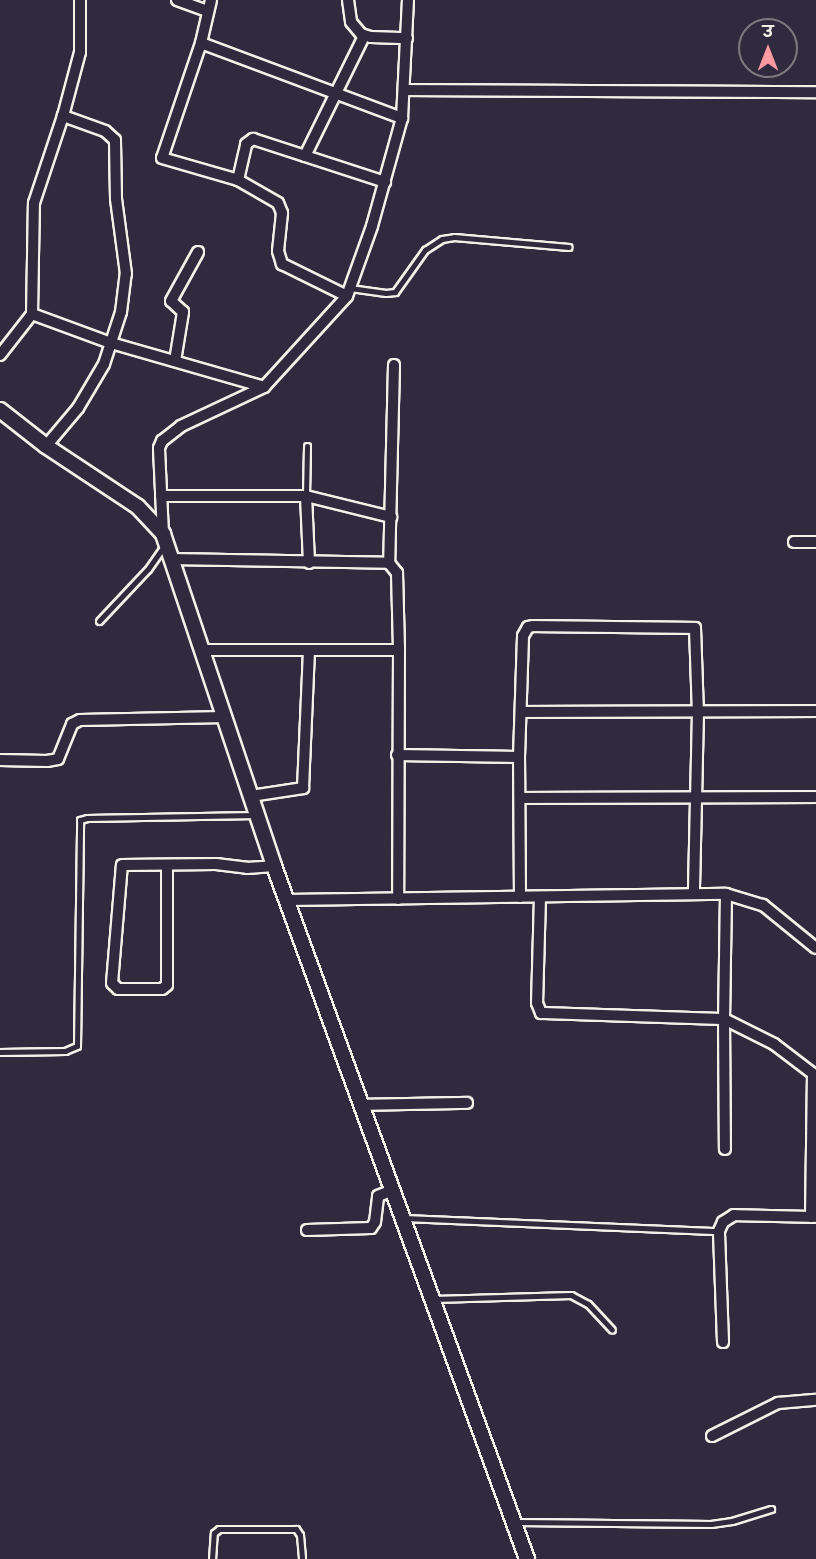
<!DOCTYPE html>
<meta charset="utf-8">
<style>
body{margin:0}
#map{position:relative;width:816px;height:1559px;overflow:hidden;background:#2f2a3d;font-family:Sriracha,"Playpen Sans Deva",sans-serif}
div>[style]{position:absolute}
.roads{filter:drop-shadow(2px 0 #f4f1e8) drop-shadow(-2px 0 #f4f1e8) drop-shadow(0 2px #f4f1e8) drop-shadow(0 -2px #f4f1e8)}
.service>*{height:5px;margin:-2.5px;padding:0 2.5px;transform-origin:2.5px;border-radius:2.5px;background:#2f2a3d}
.minor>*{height:10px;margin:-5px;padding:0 5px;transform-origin:5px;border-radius:5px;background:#2f2a3d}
.tertiary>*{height:14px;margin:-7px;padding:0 7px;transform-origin:7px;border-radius:7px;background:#2f2a3d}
span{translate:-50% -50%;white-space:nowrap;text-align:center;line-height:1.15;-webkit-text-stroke:4.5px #2f2a3d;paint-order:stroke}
.north{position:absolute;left:738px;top:18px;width:60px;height:60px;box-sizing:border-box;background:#2f2a3d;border:2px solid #7e7a81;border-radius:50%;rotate:0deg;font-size:16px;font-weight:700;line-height:24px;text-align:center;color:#f4f1e8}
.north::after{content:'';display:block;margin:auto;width:21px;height:27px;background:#ff9aa2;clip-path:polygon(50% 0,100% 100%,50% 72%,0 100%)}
</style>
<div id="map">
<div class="roads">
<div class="service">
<div style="left:350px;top:288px;width:36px;rotate:8deg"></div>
<div style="left:386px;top:293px;width:9px;rotate:-6deg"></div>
<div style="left:395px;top:292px;width:52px;rotate:-54.5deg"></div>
<div style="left:425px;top:250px;width:20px;rotate:-33deg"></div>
<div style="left:442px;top:239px;width:12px;rotate:-9deg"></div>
<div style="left:454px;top:237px;width:115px;rotate:5deg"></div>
<div style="left:306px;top:495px;width:49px;rotate:-88.8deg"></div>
<div style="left:99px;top:621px;width:71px;rotate:-46.7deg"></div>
<div style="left:148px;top:569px;width:29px;rotate:-55deg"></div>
<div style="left:0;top:1052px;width:65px;rotate:-0.9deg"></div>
<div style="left:65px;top:1051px;width:13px;rotate:-23deg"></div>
<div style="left:77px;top:1046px;width:226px;rotate:-89.2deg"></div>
<div style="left:80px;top:820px;width:7px;rotate:-16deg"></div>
<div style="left:87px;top:818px;width:169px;rotate:-1deg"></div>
<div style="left:404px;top:1218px;width:315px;rotate:2.4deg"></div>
<div style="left:434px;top:1299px;width:137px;rotate:-1.7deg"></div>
<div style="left:571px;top:1295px;width:19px;rotate:28deg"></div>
<div style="left:588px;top:1304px;width:35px;rotate:47deg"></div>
<div style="left:516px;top:1522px;width:195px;rotate:0.6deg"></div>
<div style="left:711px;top:1524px;width:21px;rotate:-8deg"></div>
<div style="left:732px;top:1521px;width:41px;rotate:-17.1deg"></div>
<div style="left:212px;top:1559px;width:26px;rotate:-86deg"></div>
<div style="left:214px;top:1533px;width:6px;rotate:-39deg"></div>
<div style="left:219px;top:1529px;width:77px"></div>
<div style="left:296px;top:1529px;width:7px;rotate:56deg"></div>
<div style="left:300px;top:1535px;width:24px;rotate:85deg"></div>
</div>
<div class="minor">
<div style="left:177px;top:0;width:33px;rotate:20deg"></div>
<div style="left:211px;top:0;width:44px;rotate:103.1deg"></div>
<div style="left:201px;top:43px;width:121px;rotate:108.7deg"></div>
<div style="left:162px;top:158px;width:79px;rotate:16.1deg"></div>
<div style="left:238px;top:180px;width:46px;rotate:29.9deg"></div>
<div style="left:278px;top:203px;width:11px;rotate:68deg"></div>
<div style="left:282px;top:213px;width:38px;rotate:96deg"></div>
<div style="left:278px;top:251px;width:14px;rotate:73deg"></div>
<div style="left:282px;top:264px;width:72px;rotate:26.2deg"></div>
<div style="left:348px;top:0;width:22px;rotate:82deg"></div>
<div style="left:351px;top:22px;width:16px;rotate:50deg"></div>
<div style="left:361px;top:34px;width:10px;rotate:17deg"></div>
<div style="left:371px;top:37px;width:36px;rotate:2deg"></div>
<div style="left:201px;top:43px;width:215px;rotate:20.5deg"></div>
<div style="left:406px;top:90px;width:410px;rotate:0.3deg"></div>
<div style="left:305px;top:156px;width:134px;rotate:-63.8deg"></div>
<div style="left:238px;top:180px;width:37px;rotate:-77deg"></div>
<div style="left:246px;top:144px;width:9px;rotate:-36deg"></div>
<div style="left:253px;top:139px;width:139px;rotate:18deg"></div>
<div style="left:32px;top:314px;width:84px;rotate:20.2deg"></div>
<div style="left:111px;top:343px;width:159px;rotate:16deg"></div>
<div style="left:0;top:355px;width:52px;rotate:-52deg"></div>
<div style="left:32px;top:314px;width:111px;rotate:-89deg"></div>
<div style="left:34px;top:203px;width:92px;rotate:-71.6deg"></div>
<div style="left:175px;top:361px;width:50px;rotate:-80.7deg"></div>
<div style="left:183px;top:312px;width:16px;rotate:-137deg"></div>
<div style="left:171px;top:301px;width:56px;rotate:-61.1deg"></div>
<div style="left:394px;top:365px;width:198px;rotate:91.4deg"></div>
<div style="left:389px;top:563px;width:13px;rotate:51deg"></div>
<div style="left:397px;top:573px;width:77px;rotate:88.5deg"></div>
<div style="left:399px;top:650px;width:249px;rotate:90.2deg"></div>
<div style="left:46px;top:446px;width:50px;rotate:-49.9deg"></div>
<div style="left:78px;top:408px;width:51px;rotate:-59.4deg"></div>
<div style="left:104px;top:364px;width:55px;rotate:-71.9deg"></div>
<div style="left:121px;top:312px;width:38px;rotate:-83deg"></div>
<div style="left:126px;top:274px;width:76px;rotate:-97.6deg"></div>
<div style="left:116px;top:199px;width:59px;rotate:-91deg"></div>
<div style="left:115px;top:140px;width:13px;rotate:-138deg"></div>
<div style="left:105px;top:131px;width:45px;rotate:-160.3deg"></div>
<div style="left:63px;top:116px;width:66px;rotate:-75.1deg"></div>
<div style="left:80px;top:52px;width:52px;rotate:-90deg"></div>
<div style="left:161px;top:496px;width:145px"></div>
<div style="left:306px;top:496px;width:88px;rotate:13.9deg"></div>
<div style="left:306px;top:496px;width:67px;rotate:87.4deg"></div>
<div style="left:163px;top:534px;width:86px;rotate:-92.7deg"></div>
<div style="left:159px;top:448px;width:8px;rotate:-67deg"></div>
<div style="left:162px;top:441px;width:24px;rotate:-38deg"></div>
<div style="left:181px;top:426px;width:92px;rotate:-25.2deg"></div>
<div style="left:264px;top:387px;width:123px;rotate:-47.6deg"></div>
<div style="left:347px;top:296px;width:74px;rotate:-70.3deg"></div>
<div style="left:372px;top:226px;width:112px;rotate:-74.5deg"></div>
<div style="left:402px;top:118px;width:118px;rotate:-87.1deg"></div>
<div style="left:794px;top:542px;width:22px"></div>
<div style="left:170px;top:559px;width:219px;rotate:1deg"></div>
<div style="left:201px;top:650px;width:198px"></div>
<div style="left:521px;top:712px;width:295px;rotate:-0.2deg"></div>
<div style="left:397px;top:755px;width:122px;rotate:0.9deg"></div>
<div style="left:0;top:760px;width:47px;rotate:1.2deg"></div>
<div style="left:47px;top:761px;width:11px;rotate:-10deg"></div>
<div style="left:58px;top:759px;width:38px;rotate:-68deg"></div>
<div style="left:72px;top:724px;width:9px;rotate:-27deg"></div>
<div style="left:80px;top:720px;width:145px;rotate:-1.2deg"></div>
<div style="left:251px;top:796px;width:53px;rotate:-8.7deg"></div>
<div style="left:303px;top:788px;width:137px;rotate:-87.5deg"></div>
<div style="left:520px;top:798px;width:296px;rotate:-0.2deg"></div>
<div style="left:167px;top:866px;width:119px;rotate:90deg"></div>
<div style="left:167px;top:985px;width:6px;rotate:141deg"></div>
<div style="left:162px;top:989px;width:44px;rotate:180deg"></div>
<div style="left:118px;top:989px;width:8px;rotate:-135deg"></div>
<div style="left:112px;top:983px;width:118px;rotate:-85.2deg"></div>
<div style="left:122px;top:865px;width:94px;rotate:-0.6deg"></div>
<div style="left:216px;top:864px;width:31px;rotate:7deg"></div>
<div style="left:247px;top:868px;width:27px;rotate:-4deg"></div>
<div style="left:726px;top:894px;width:125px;rotate:90.9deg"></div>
<div style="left:724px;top:1019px;width:56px;rotate:26.6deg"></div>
<div style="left:774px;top:1044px;width:53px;rotate:37.3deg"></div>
<div style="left:520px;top:897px;width:140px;rotate:-90.4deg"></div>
<div style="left:519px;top:757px;width:121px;rotate:-88.1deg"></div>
<div style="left:523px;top:636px;width:10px;rotate:-61deg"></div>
<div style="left:528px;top:627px;width:5px;rotate:-11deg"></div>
<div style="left:533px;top:626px;width:162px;rotate:0.7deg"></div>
<div style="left:695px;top:628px;width:84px;rotate:88deg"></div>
<div style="left:698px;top:712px;width:182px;rotate:91.3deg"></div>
<div style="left:540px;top:897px;width:106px;rotate:91.6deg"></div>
<div style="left:537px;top:1003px;width:11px;rotate:68deg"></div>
<div style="left:541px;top:1013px;width:183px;rotate:1.9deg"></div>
<div style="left:724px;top:1019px;width:130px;rotate:89.6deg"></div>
<div style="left:287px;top:900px;width:439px;rotate:-0.8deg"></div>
<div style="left:726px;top:894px;width:39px;rotate:17deg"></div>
<div style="left:763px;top:905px;width:68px;rotate:39.1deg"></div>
<div style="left:361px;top:1105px;width:106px;rotate:-1.1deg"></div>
<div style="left:811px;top:1217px;width:143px;rotate:-89.2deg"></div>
<div style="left:307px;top:1230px;width:64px;rotate:-1.8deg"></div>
<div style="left:371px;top:1228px;width:7px;rotate:-56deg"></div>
<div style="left:375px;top:1222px;width:26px;rotate:-83deg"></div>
<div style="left:378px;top:1196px;width:16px;rotate:-22deg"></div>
<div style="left:723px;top:1342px;width:111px;rotate:-92.1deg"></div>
<div style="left:719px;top:1231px;width:10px;rotate:-66deg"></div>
<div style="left:723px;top:1222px;width:13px;rotate:-32deg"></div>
<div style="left:734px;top:1215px;width:82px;rotate:1.4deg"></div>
<div style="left:712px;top:1436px;width:74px;rotate:-26.6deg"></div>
<div style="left:778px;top:1403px;width:38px;rotate:-5deg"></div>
</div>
<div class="tertiary">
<div style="left:0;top:410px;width:58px;rotate:38deg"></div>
<div style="left:46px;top:446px;width:110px;rotate:33.5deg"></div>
<div style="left:138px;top:507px;width:37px;rotate:47deg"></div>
<div style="left:163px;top:534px;width:350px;rotate:71.5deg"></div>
<div style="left:274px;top:866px;width:738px;rotate:69.94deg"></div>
</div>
</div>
<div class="north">उ</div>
</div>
